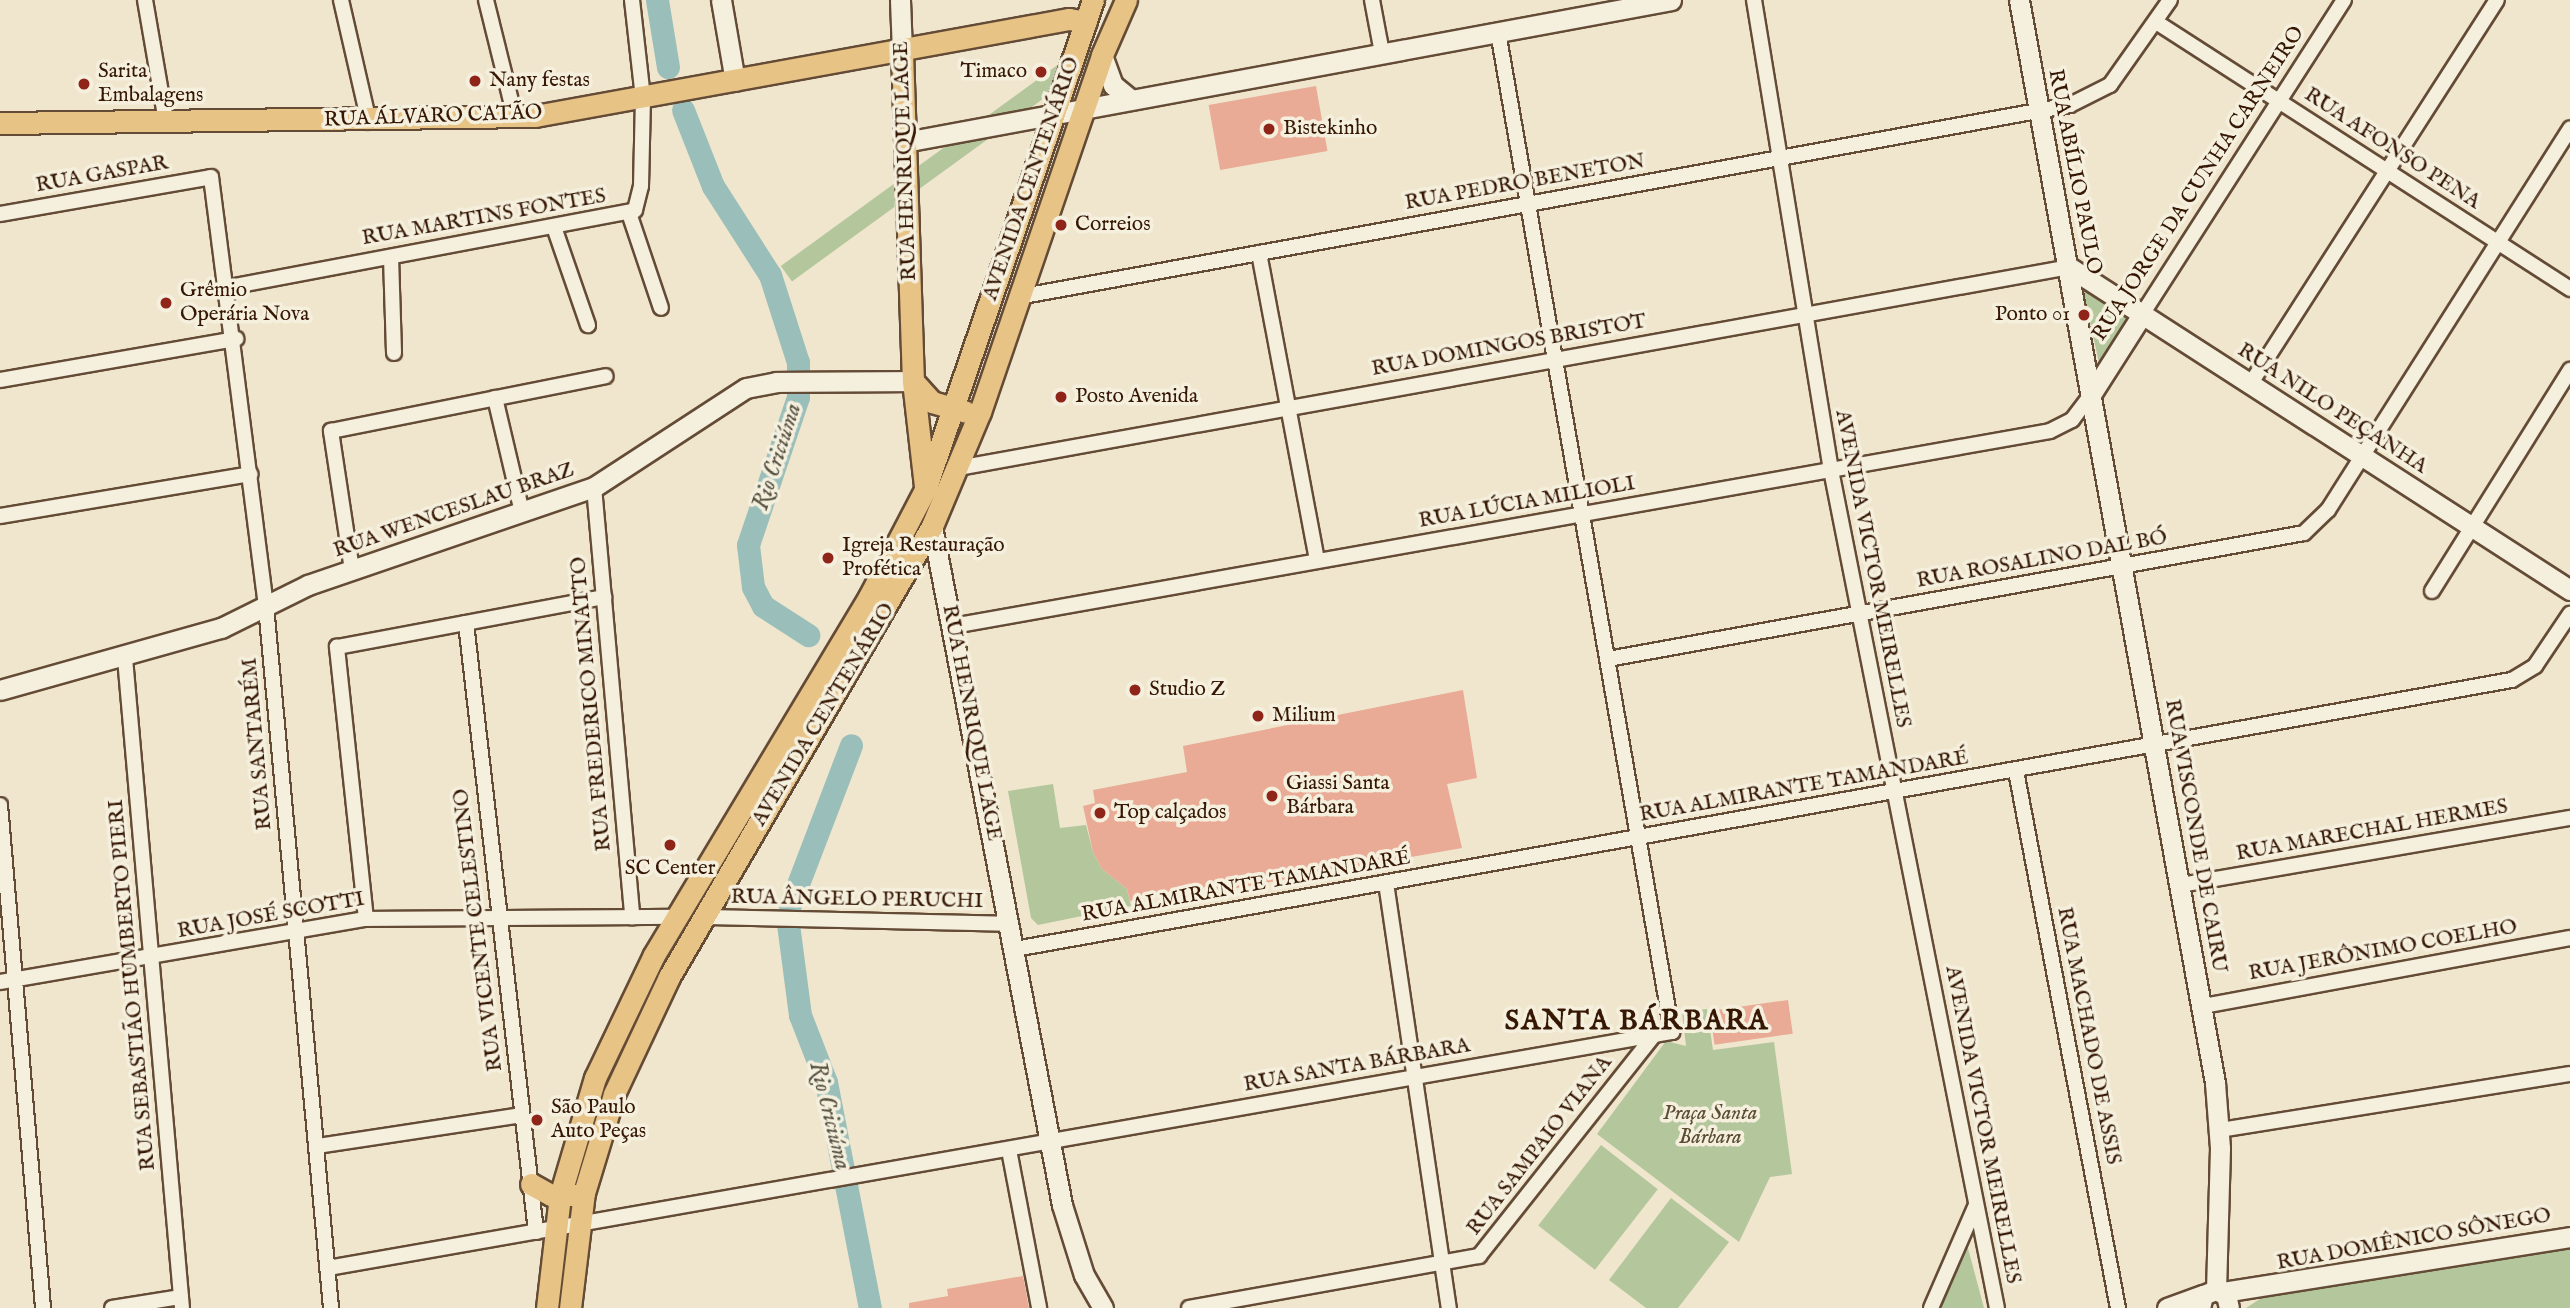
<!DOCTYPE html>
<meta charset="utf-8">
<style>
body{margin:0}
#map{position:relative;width:2570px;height:1308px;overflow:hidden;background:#f0e6cd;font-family:"IM FELL English",serif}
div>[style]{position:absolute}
.green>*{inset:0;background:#b4c69c;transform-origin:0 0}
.river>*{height:23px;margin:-11.5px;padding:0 11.5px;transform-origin:11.5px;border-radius:11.5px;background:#9abfba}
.building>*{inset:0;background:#e9ab96;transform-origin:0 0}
.roads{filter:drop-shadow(2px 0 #644b36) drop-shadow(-2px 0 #644b36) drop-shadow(0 2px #644b36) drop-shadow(0 -2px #644b36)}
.street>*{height:14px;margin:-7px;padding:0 7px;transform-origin:7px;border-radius:7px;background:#f5efde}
.secondary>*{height:19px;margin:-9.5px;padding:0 9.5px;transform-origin:9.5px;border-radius:9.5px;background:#f5efde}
.primary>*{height:21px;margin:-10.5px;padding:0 10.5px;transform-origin:10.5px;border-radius:10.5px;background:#e8c386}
.dots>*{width:19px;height:19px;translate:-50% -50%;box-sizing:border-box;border:4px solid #f5efde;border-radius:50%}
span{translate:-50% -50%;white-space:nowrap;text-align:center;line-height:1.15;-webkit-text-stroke:7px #f5efde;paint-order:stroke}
.poi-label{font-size:21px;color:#351703}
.left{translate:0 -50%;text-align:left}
.right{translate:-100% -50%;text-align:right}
.street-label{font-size:21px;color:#351703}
.park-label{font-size:21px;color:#5b4c31;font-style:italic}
.water-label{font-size:23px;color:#585243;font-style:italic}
.district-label{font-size:28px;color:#351703;font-weight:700;letter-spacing:2px}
</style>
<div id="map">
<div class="green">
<div style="left:1085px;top:45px;width:19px;height:376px;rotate:54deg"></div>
<div style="clip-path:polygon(2082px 285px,2136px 320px,2101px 372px)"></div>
<div style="clip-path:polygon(1053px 784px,1060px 828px,1086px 825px,1093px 852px,1102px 869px,1127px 889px,1131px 906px,1038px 925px,1031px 918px,1008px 791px)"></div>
<div style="clip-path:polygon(1707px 1009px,1713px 1050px,1774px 1042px,1792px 1174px,1770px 1177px,1739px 1242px,1597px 1134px,1666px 1041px,1686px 1046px,1682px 1012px)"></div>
<div style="left:1601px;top:1145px;width:72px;height:102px;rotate:38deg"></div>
<div style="clip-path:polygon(1671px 1198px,1729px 1242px,1678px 1308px,1646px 1308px,1609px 1280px)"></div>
<div style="clip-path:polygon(1965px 1237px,1984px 1308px,1935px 1308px)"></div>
<div style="clip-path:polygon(2570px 1247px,2570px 1308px,2246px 1308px,2263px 1297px)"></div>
</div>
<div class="river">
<div style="left:657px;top:0;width:68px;rotate:80.7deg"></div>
<div style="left:683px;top:110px;width:82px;rotate:68.5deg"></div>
<div style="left:713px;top:186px;width:106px;rotate:57.4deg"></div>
<div style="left:770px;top:275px;width:91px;rotate:72.2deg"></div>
<div style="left:798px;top:362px;width:35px;rotate:90deg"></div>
<div style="left:798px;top:397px;width:156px;rotate:108.7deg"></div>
<div style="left:748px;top:545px;width:42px;rotate:83.2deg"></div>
<div style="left:753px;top:587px;width:21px;rotate:62deg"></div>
<div style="left:763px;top:606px;width:54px;rotate:32.8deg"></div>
<div style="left:790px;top:905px;width:171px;rotate:-69.1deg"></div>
<div style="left:788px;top:924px;width:92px;rotate:82.5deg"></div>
<div style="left:800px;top:1015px;width:72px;rotate:68.8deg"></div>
<div style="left:826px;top:1082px;width:230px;rotate:79deg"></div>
</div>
<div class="building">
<div style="left:1316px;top:86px;width:66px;height:109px;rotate:80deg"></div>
<div style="clip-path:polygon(1463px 690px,1477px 778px,1447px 784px,1462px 848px,1208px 893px,1207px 887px,1130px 901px,1127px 889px,1102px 869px,1093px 852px,1083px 806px,1095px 803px,1093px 790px,1187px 772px,1183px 746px)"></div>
<div style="left:1788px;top:1000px;width:34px;height:79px;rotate:82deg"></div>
<div style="clip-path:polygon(1023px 1276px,1029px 1308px,909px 1308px,909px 1303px,948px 1296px,947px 1289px)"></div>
</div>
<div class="roads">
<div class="street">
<div style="left:145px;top:0;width:123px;rotate:80.2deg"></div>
<div style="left:341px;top:0;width:125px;rotate:77.1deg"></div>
<div style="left:486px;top:0;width:121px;rotate:76.1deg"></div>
<div style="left:1372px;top:0;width:54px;rotate:79.3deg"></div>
<div style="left:1754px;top:0;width:476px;rotate:80.7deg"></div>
<div style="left:1831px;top:470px;width:854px;rotate:78.8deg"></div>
<div style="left:2156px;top:22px;width:493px;rotate:32.8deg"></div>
<div style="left:629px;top:213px;width:100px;rotate:71.4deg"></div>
<div style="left:0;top:214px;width:214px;rotate:-9.9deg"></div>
<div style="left:211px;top:177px;width:433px;rotate:82.7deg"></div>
<div style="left:266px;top:606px;width:705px;rotate:84.71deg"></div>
<div style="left:554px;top:227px;width:104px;rotate:70.9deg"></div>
<div style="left:1259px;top:253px;width:313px;rotate:79.3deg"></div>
<div style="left:391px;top:257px;width:96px;rotate:88.2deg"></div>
<div style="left:229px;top:287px;width:413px;rotate:-10.7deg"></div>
<div style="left:635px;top:210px;width:25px;rotate:-76deg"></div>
<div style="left:641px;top:186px;width:88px;rotate:-88.7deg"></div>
<div style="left:643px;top:98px;width:99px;rotate:-96.4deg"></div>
<div style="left:1018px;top:297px;width:1069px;rotate:-10.34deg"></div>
<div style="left:2070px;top:105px;width:45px;rotate:-26.6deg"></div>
<div style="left:2110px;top:85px;width:104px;rotate:-54.8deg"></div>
<div style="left:2143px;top:313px;width:372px;rotate:-57.3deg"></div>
<div style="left:0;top:380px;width:240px;rotate:-9.9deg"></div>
<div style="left:2251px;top:383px;width:455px;rotate:-57.3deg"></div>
<div style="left:495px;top:398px;width:117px;rotate:76.7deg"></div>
<div style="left:958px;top:468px;width:1129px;rotate:-10.25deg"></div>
<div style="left:594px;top:487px;width:432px;rotate:84.9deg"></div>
<div style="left:0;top:516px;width:254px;rotate:-9.5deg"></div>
<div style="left:352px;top:570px;width:141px;rotate:-98.6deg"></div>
<div style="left:331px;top:431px;width:280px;rotate:-11.3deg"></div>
<div style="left:2432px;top:591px;width:261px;rotate:-58deg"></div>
<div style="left:466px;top:623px;width:613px;rotate:83.44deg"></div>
<div style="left:953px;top:626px;width:1114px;rotate:-10.08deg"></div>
<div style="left:2050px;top:431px;width:25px;rotate:-27deg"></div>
<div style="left:2072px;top:420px;width:34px;rotate:-53deg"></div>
<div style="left:125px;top:658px;width:652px;rotate:84.99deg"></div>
<div style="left:1608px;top:659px;width:707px;rotate:-10.26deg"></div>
<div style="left:2304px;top:533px;width:33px;rotate:-44deg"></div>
<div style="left:2328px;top:510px;width:452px;rotate:-57.6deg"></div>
<div style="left:2016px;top:771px;width:547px;rotate:79.25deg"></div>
<div style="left:0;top:805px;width:505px;rotate:85.11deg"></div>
<div style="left:1386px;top:883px;width:430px;rotate:81.6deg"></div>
<div style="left:2181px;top:885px;width:395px;rotate:-9.8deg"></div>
<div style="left:704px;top:917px;width:306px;rotate:1.3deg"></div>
<div style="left:366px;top:919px;width:274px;rotate:-96.1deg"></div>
<div style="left:337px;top:647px;width:272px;rotate:-10.6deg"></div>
<div style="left:1015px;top:949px;width:1521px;rotate:-10.19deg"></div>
<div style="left:2512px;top:680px;width:27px;rotate:-31deg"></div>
<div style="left:2535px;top:666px;width:63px;rotate:-56.1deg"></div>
<div style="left:0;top:982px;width:371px;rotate:-9.8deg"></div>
<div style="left:366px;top:919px;width:310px;rotate:-0.4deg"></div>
<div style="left:2203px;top:1006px;width:373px;rotate:-10.5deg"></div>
<div style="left:2220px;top:1130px;width:354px;rotate:-9.1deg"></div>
<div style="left:317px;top:1146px;width:207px;rotate:-8.6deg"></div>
<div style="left:1009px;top:1150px;width:161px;rotate:79.2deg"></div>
<div style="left:328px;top:1268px;width:1365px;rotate:-9.96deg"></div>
<div style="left:1672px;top:1032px;width:1015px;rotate:-99.87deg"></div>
<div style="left:112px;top:1308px;width:70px;rotate:-9.1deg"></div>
<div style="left:1189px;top:1308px;width:295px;rotate:-10.2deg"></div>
<div style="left:1479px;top:1256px;width:282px;rotate:-51.6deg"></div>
<div style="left:1931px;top:1308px;width:112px;rotate:-66.4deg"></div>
</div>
<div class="secondary">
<div style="left:721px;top:0;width:82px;rotate:80.2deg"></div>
<div style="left:900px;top:0;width:51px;rotate:87.8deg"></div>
<div style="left:2019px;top:0;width:1101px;rotate:79.74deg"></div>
<div style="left:2215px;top:1083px;width:65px;rotate:85.6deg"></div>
<div style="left:2220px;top:1148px;width:142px;rotate:91.6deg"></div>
<div style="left:1102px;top:55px;width:32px;rotate:70deg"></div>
<div style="left:1113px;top:85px;width:22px;rotate:39deg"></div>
<div style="left:905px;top:142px;width:779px;rotate:-10.5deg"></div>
<div style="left:2069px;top:267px;width:596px;rotate:32.81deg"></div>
<div style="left:2092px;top:393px;width:95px;rotate:-57.5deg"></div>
<div style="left:932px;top:526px;width:691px;rotate:79.16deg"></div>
<div style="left:1062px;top:1205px;width:73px;rotate:72.6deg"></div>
<div style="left:1084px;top:1275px;width:38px;rotate:60deg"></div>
<div style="left:0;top:690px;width:230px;rotate:-15.7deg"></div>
<div style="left:221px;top:628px;width:97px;rotate:-26.3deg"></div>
<div style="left:308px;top:585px;width:302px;rotate:-18.9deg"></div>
<div style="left:594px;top:487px;width:181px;rotate:-33.1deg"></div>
<div style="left:746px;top:388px;width:31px;rotate:-11deg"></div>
<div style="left:776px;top:382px;width:137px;rotate:-0.4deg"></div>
<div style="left:2223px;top:1292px;width:351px;rotate:-9deg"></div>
<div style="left:2167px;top:1308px;width:38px;rotate:-20deg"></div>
<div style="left:2200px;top:1308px;width:13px;rotate:-77deg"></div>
<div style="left:2203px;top:1295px;width:14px;rotate:-21deg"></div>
<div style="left:2216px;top:1290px;width:11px;rotate:27deg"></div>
<div style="left:2226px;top:1295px;width:13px;rotate:77deg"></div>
</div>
<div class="primary">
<div style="left:902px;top:51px;width:330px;rotate:88.1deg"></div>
<div style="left:913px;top:381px;width:107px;rotate:83.5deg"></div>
<div style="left:0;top:123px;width:535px;rotate:-0.75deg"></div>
<div style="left:535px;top:116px;width:543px;rotate:-10.3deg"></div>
<div style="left:1069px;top:19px;width:17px;rotate:10deg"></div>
<div style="left:913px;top:381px;width:28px;rotate:48deg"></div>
<div style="left:932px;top:402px;width:35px;rotate:16deg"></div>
<div style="left:531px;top:1184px;width:23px;rotate:29deg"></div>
<div style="left:551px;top:1195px;width:24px"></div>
<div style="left:547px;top:1308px;width:113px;rotate:-83.4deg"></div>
<div style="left:560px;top:1196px;width:123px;rotate:-73.5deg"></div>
<div style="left:595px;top:1078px;width:136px;rotate:-64.4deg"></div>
<div style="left:654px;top:955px;width:418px;rotate:-59deg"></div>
<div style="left:869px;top:597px;width:121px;rotate:-62.4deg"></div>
<div style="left:925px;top:490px;width:518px;rotate:-71.08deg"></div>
<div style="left:570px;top:1308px;width:116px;rotate:-83.1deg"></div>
<div style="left:584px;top:1193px;width:103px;rotate:-73.1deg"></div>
<div style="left:614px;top:1094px;width:129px;rotate:-64.8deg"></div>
<div style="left:669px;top:977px;width:522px;rotate:-59.75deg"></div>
<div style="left:932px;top:526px;width:124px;rotate:-67.2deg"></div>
<div style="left:980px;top:412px;width:377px;rotate:-71.1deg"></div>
<div style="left:1102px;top:55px;width:60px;rotate:-66.4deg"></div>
</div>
</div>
<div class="dots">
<div style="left:1041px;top:72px;background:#8f2418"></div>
<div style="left:475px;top:81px;background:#8f2418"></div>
<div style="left:84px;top:84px;background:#8f2418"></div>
<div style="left:1269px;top:129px;background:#8f2418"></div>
<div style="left:1061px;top:225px;background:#8f2418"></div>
<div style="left:166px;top:303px;background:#8f2418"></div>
<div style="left:2084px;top:315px;background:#8f2418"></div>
<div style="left:1061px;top:397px;background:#8f2418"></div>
<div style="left:828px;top:558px;background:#8f2418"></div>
<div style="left:1135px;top:690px;background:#8f2418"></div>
<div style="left:1258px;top:716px;background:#8f2418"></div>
<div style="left:1272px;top:796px;background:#8f2418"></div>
<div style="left:1100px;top:813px;background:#8f2418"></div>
<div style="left:670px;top:845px;background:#8f2418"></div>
<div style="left:537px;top:1120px;background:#8f2418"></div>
</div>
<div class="poi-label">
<span class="left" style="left:98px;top:84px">Sarita<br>Embalagens</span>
<span class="right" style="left:1027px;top:72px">Timaco</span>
<span class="left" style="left:489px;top:81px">Nany festas</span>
<span class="left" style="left:1283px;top:129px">Bistekinho</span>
<span class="left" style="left:1075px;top:225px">Correios</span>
<span class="left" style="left:180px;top:303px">Grêmio<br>Operária Nova</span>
<span class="right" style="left:2070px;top:315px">Ponto 01</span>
<span class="left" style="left:1075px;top:397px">Posto Avenida</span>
<span class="left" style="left:842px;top:558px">Igreja Restauração<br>Profética</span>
<span class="left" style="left:1149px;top:690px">Studio Z</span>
<span class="left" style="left:1272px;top:716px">Milium</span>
<span class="left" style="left:1286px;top:796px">Giassi Santa<br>Bárbara</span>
<span class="left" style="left:1114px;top:813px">Top calçados</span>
<span style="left:670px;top:869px">SC Center</span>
<span class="left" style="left:551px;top:1120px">São Paulo<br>Auto Peças</span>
</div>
<div class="street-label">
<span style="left:433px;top:117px;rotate:-2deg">RUA ÁLVARO CATÃO</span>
<span style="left:2392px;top:149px;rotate:33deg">RUA AFONSO PENA</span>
<span style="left:906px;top:161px;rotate:-92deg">RUA HENRIQUE LAGE</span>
<span style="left:2074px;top:172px;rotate:79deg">RUA ABÍLIO PAULO</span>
<span style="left:102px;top:175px;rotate:-10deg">RUA GASPAR</span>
<span style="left:1032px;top:179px;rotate:-71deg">AVENIDA CENTENÁRIO</span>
<span style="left:1525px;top:183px;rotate:-10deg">RUA PEDRO BENETON</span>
<span style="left:2199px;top:184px;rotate:-57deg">RUA JORGE DA CUNHA CARNEIRO</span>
<span style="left:484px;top:218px;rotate:-10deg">RUA MARTINS FONTES</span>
<span style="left:1509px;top:346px;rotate:-10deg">RUA DOMINGOS BRISTOT</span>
<span style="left:2332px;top:409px;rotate:33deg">RUA NILO PEÇANHA</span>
<span style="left:1527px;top:503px;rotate:-10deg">RUA LÚCIA MILIOLI</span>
<span style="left:454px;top:511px;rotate:-19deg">RUA WENCESLAU BRAZ</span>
<span style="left:2042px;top:560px;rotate:-10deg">RUA ROSALINO DAL BÓ</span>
<span style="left:1872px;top:569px;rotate:79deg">AVENIDA VICTOR MEIRELLES</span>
<span style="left:592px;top:704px;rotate:-95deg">RUA FREDERICO MINATTO</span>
<span style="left:824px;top:715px;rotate:-59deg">AVENIDA CENTENÁRIO</span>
<span style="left:971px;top:723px;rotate:79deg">RUA HENRIQUE LAGE</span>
<span style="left:258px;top:744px;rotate:-95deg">RUA SANTARÉM</span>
<span style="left:1804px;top:787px;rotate:-10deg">RUA ALMIRANTE TAMANDARÉ</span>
<span style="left:2372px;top:831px;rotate:-10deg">RUA MARECHAL HERMES</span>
<span style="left:2195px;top:836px;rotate:80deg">RUA VISCONDE DE CAIRU</span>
<span style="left:1246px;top:887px;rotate:-10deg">RUA ALMIRANTE TAMANDARÉ</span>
<span style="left:857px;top:900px;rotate:1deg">RUA ÂNGELO PERUCHI</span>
<span style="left:271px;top:916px;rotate:-10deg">RUA JOSÉ SCOTTI</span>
<span style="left:479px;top:930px;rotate:-97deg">RUA VICENTE CELESTINO</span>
<span style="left:2383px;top:951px;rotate:-10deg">RUA JERÔNIMO COELHO</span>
<span style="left:133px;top:985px;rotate:-95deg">RUA SEBASTIÃO HUMBERTO PIERI</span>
<span style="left:2088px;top:1036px;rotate:79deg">RUA MACHADO DE ASSIS</span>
<span style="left:1357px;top:1066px;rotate:-10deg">RUA SANTA BÁRBARA</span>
<span style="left:1982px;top:1125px;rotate:79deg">AVENIDA VICTOR MEIRELLES</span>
<span style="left:1540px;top:1146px;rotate:-52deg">RUA SAMPAIO VIANA</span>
<span style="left:2414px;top:1240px;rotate:-10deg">RUA DOMÊNICO SÔNEGO</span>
</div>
<div class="park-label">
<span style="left:1710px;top:1126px">Praça Santa<br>Bárbara</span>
</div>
<div class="water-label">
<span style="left:778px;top:457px;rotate:-72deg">Rio Criciúma</span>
<span style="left:829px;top:1116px;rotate:76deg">Rio Criciúma</span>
</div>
<div class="district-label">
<span style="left:1637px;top:1022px">SANTA BÁRBARA</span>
</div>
</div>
